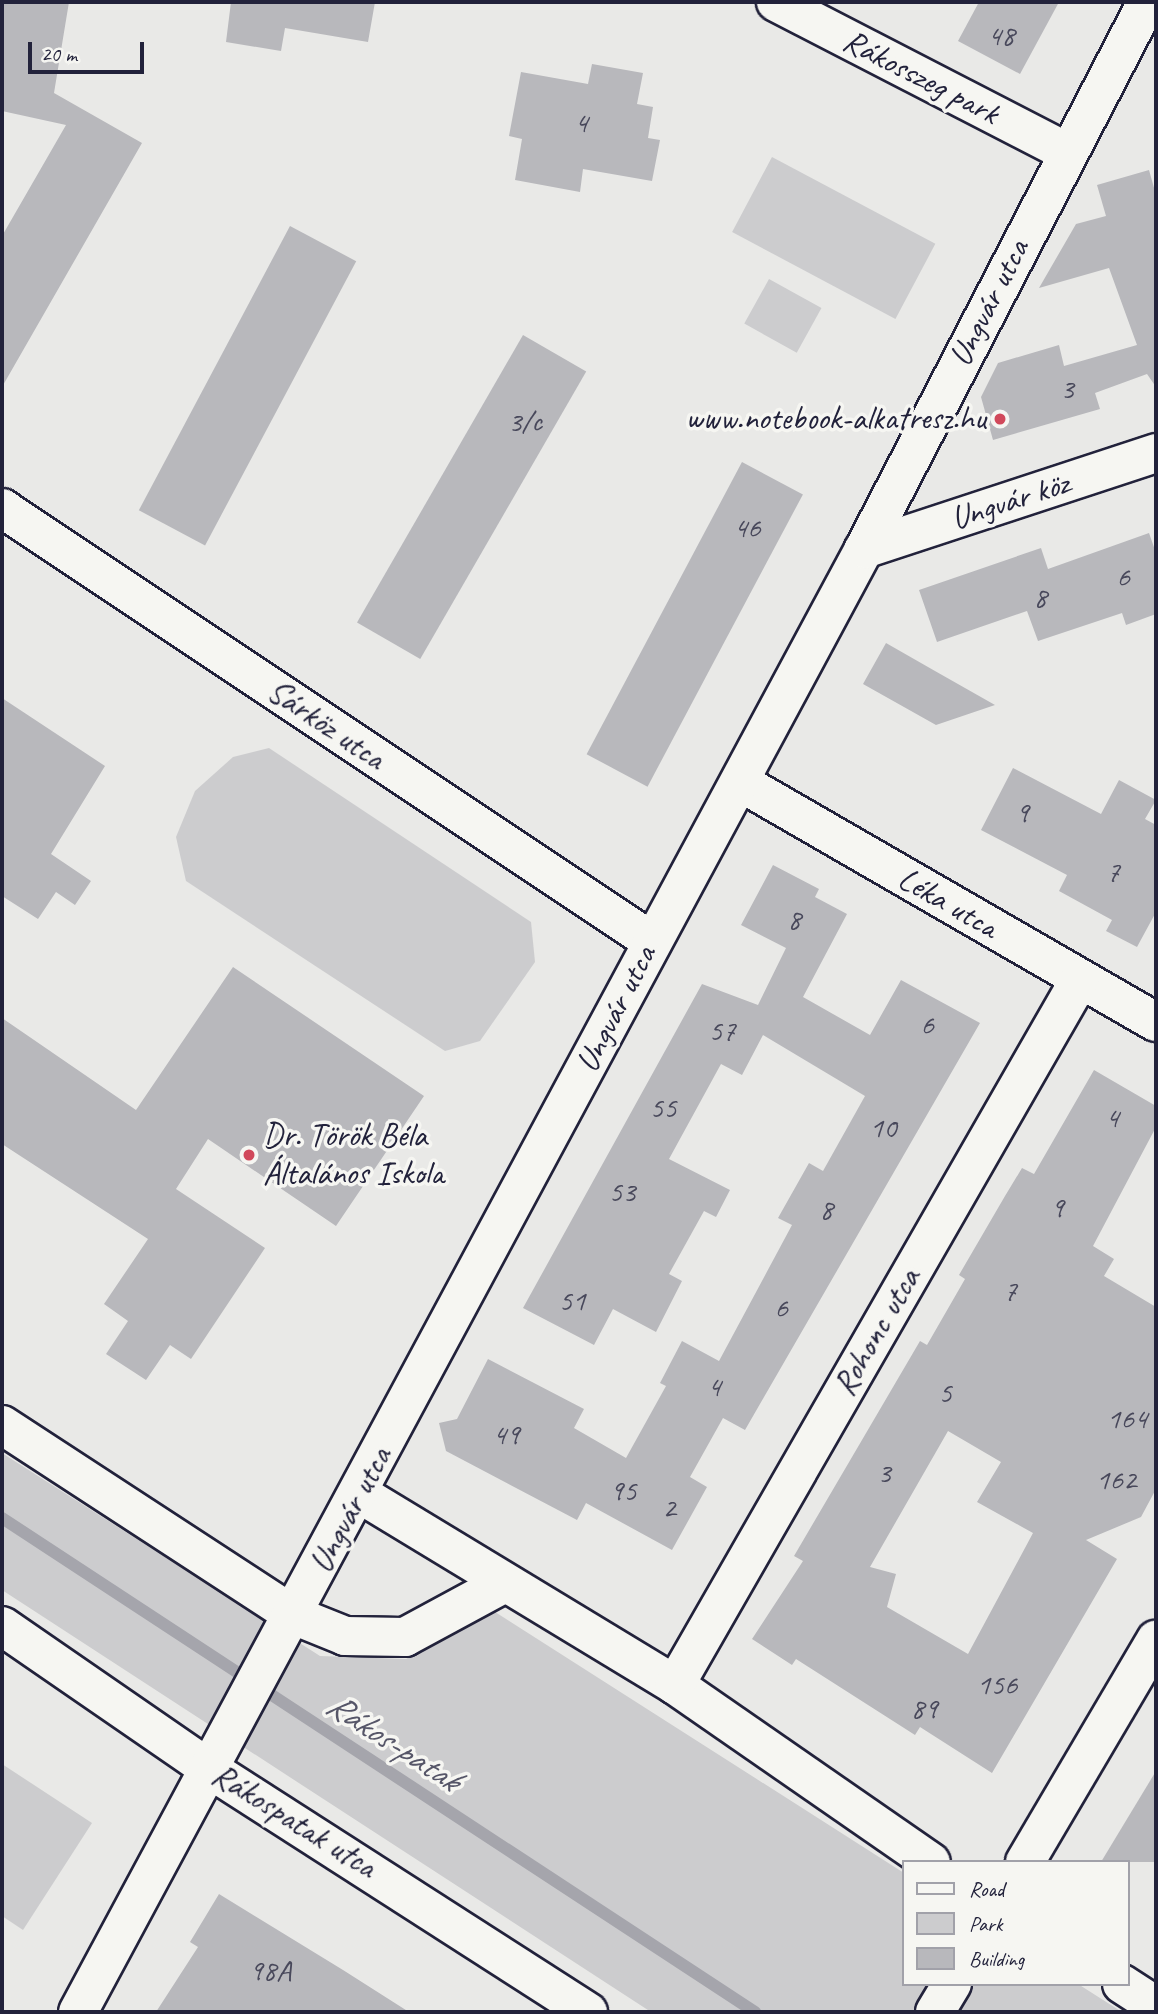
<!DOCTYPE html>
<meta charset="utf-8">
<style>
body{margin:0}
#map{position:relative;width:1158px;height:2014px;overflow:hidden;background:#e9e9e7;font-family:Caveat,sans-serif}
div>[style]{position:absolute}
.green>*{inset:0;background:#ccccce;transform-origin:0 0}
.stream>*{height:12px;margin:-6px;padding:0 6px;transform-origin:6px;border-radius:6px;background:#a5a5ac}
.building>*{inset:0;background:#b8b8bc;transform-origin:0 0}
.roads{filter:drop-shadow(2px 0 #22223b) drop-shadow(-2px 0 #22223b) drop-shadow(0 2px #22223b) drop-shadow(0 -2px #22223b)}
.minor>*{height:38px;margin:-19px;padding:0 19px;transform-origin:19px;border-radius:19px;background:#f6f6f2}
.dots>*{width:19px;height:19px;translate:-50% -50%;box-sizing:border-box;border:4px solid #f6f6f2;border-radius:50%}
span{translate:-50% -50%;white-space:nowrap;text-align:center;line-height:1.15;-webkit-text-stroke:7px #f6f6f2;paint-order:stroke}
.number-label{font-size:30px;color:#48485b}
.number-label span{-webkit-text-stroke-width:0}
.street-label{font-size:33px;color:#22223b}
.poi-label{font-size:33px;color:#22223b}
.right{translate:-100% -50%;text-align:right}
.left{translate:0 -50%;text-align:left}
.water-label{font-size:35px;color:#565668;font-style:italic}
.frame{position:absolute;inset:0;border:4px solid #22223b;pointer-events:none}
.legend{position:absolute;left:902px;top:1860px;width:228px;height:126px;box-sizing:border-box;background:#f6f6f2;border:2px solid #a1a1a9;margin:0;padding:9px 12px;list-style:none;font-size:21px;color:#22223b}
.legend li{display:flex;align-items:center;gap:14px;height:35px}
.legend b{width:35px;border:2px solid #a1a1a9}
.scale{position:absolute;left:28px;top:42px;width:116px;height:32px;box-sizing:border-box;border:4px solid #22223b;border-top:0;padding-left:9px;font-size:21px;line-height:24px;white-space:nowrap;color:#22223b;-webkit-text-stroke:5px #f6f6f2;paint-order:stroke}
</style>
<div id="map">
<div class="green">
<div style="left:772px;top:157px;width:185px;height:85px;rotate:28deg"></div>
<div style="left:769px;top:279px;width:60px;height:51px;rotate:29deg"></div>
<div style="clip-path:polygon(269px 748px,531px 922px,535px 962px,480px 1041px,445px 1051px,186px 881px,176px 837px,195px 791px,233px 757px)"></div>
<div style="clip-path:polygon(2px 1453px,320px 1656px,406px 1659px,492px 1610px,904px 1873px,904px 1984px,1078px 1984px,1122px 2012px,651px 2012px,2px 1590px)"></div>
<div style="clip-path:polygon(2px 1764px,92px 1823px,23px 1930px,2px 1916px)"></div>
</div>
<div class="stream">
<div style="left:2px;top:1518px;width:901px;rotate:33.27deg"></div>
</div>
<div class="building">
<div style="clip-path:polygon(2px 2px,69px 2px,54px 93px,142px 143px,2px 387px,2px 236px,66px 125px,2px 111px)"></div>
<div style="clip-path:polygon(231px 2px,375px 2px,368px 42px,285px 28px,281px 51px,226px 42px)"></div>
<div style="clip-path:polygon(979px 2px,1059px 2px,1020px 74px,958px 41px)"></div>
<div style="clip-path:polygon(592px 64px,643px 73px,637px 104px,653px 107px,648px 138px,660px 140px,652px 181px,583px 169px,580px 192px,515px 180px,522px 139px,509px 136px,521px 72px,588px 84px)"></div>
<div style="clip-path:polygon(1149px 170px,1156px 195px,1156px 387px,1147px 374px,1095px 393px,1100px 409px,993px 440px,981px 397px,998px 363px,1059px 345px,1064px 366px,1137px 345px,1109px 268px,1039px 288px,1076px 224px,1106px 216px,1097px 185px)"></div>
<div style="left:290px;top:226px;width:75px;height:322px;rotate:28deg"></div>
<div style="left:523px;top:335px;width:73px;height:332px;rotate:30deg"></div>
<div style="left:742px;top:462px;width:69px;height:331px;rotate:28deg"></div>
<div style="clip-path:polygon(1149px 533px,1156px 553px,1156px 614px,1126px 625px,1122px 613px,1038px 641px,1027px 611px,937px 642px,919px 590px,1041px 548px,1048px 569px)"></div>
<div style="clip-path:polygon(886px 643px,935px 671px,995px 705px,936px 725px,863px 684px)"></div>
<div style="clip-path:polygon(2px 698px,105px 766px,51px 854px,91px 881px,75px 905px,56px 892px,38px 919px,2px 896px)"></div>
<div style="clip-path:polygon(1013px 768px,1101px 814px,1119px 780px,1156px 800px,1145px 819px,1156px 825px,1156px 912px,1137px 947px,1106px 931px,1112px 920px,1059px 891px,1067px 875px,981px 830px)"></div>
<div style="clip-path:polygon(773px 865px,819px 889px,815px 897px,847px 914px,803px 997px,870px 1035px,901px 980px,980px 1023px,745px 1430px,723px 1418px,690px 1477px,707px 1487px,672px 1550px,586px 1503px,577px 1520px,446px 1451px,439px 1423px,457px 1419px,488px 1359px,584px 1409px,574px 1428px,626px 1458px,666px 1386px,660px 1383px,682px 1341px,719px 1361px,792px 1225px,778px 1218px,809px 1163px,823px 1171px,865px 1096px,763px 1035px,742px 1075px,721px 1064px,669px 1159px,730px 1190px,716px 1217px,704px 1211px,669px 1274px,682px 1281px,656px 1332px,613px 1309px,594px 1345px,523px 1308px,702px 984px,758px 1005px,786px 948px,741px 925px)"></div>
<div style="clip-path:polygon(233px 967px,424px 1096px,336px 1226px,208px 1139px,176px 1189px,265px 1248px,191px 1359px,170px 1345px,146px 1380px,106px 1354px,128px 1321px,104px 1304px,148px 1239px,2px 1144px,2px 1018px,136px 1110px)"></div>
<div style="clip-path:polygon(evenodd,1094px 1070px,1156px 1106px,1156px 1127px,1093px 1246px,1114px 1259px,1104px 1276px,1156px 1307px,1156px 1489px,1141px 1517px,1086px 1540px,1117px 1559px,992px 1773px,920px 1727px,915px 1735px,796px 1659px,792px 1665px,752px 1639px,803px 1561px,794px 1556px,920px 1341px,927px 1345px,965px 1279px,959px 1275px,1005px 1196px,1022px 1168px,1034px 1174px,1094px 1070px,948px 1431px,1001px 1462px,977px 1502px,1033px 1533px,968px 1654px,887px 1607px,896px 1574px,870px 1567px,948px 1431px)"></div>
<div style="clip-path:polygon(1156px 1771px,1156px 1862px,1101px 1862px)"></div>
<div style="clip-path:polygon(219px 1894px,343px 1970px,409px 2012px,156px 2012px,198px 1947px,190px 1942px)"></div>
</div>
<div class="roads">
<div class="minor">
<div style="left:776px;top:2px;width:326px;rotate:27.3deg"></div>
<div style="left:2px;top:508px;width:780px;rotate:33.71deg"></div>
<div style="left:864px;top:549px;width:307px;rotate:-18.2deg"></div>
<div style="left:740px;top:782px;width:480px;rotate:30deg"></div>
<div style="left:2px;top:1425px;width:348px;rotate:33.1deg"></div>
<div style="left:293px;top:1615px;width:56px;rotate:22deg"></div>
<div style="left:345px;top:1636px;width:60px;rotate:1deg"></div>
<div style="left:405px;top:1637px;width:114px;rotate:-28.4deg"></div>
<div style="left:360px;top:1494px;width:368px;rotate:31.2deg"></div>
<div style="left:675px;top:1685px;width:311px;rotate:34.7deg"></div>
<div style="left:2px;top:1626px;width:254px;rotate:34.6deg"></div>
<div style="left:211px;top:1770px;width:448px;rotate:32.7deg"></div>
<div style="left:675px;top:1685px;width:814px;rotate:-60.16deg"></div>
<div style="left:1025px;top:1862px;width:258px;rotate:-59.5deg"></div>
<div style="left:1122px;top:1984px;width:40px;rotate:32.9deg"></div>
<div style="left:78px;top:2012px;width:1661px;rotate:-61.75deg"></div>
<div style="left:864px;top:549px;width:616px;rotate:-62.64deg"></div>
<div style="left:935px;top:2012px;width:33px;rotate:-59deg"></div>
</div>
</div>
<div class="dots">
<div style="left:1000px;top:419px;background:#d1495b"></div>
<div style="left:249px;top:1155px;background:#d1495b"></div>
</div>
<div class="number-label">
<span style="left:1001px;top:35px">48</span>
<span style="left:581px;top:122px">4</span>
<span style="left:1067px;top:388px">3</span>
<span style="left:525px;top:421px">3/c</span>
<span style="left:747px;top:527px">46</span>
<span style="left:1123px;top:576px">6</span>
<span style="left:1040px;top:597px">8</span>
<span style="left:1022px;top:812px">9</span>
<span style="left:1113px;top:871px">7</span>
<span style="left:794px;top:919px">8</span>
<span style="left:927px;top:1024px">6</span>
<span style="left:722px;top:1030px">57</span>
<span style="left:663px;top:1107px">55</span>
<span style="left:1112px;top:1117px">4</span>
<span style="left:883px;top:1127px">10</span>
<span style="left:622px;top:1191px">53</span>
<span style="left:1057px;top:1207px">9</span>
<span style="left:826px;top:1209px">8</span>
<span style="left:1010px;top:1290px">7</span>
<span style="left:572px;top:1300px">51</span>
<span style="left:781px;top:1307px">6</span>
<span style="left:714px;top:1386px">4</span>
<span style="left:945px;top:1392px">5</span>
<span style="left:1127px;top:1418px">164</span>
<span style="left:506px;top:1434px">49</span>
<span style="left:884px;top:1472px">3</span>
<span style="left:1116px;top:1479px">162</span>
<span style="left:623px;top:1490px">95</span>
<span style="left:669px;top:1507px">2</span>
<span style="left:997px;top:1684px">156</span>
<span style="left:924px;top:1708px">89</span>
<span style="left:270px;top:1970px">98A</span>
</div>
<div class="street-label">
<span style="left:921px;top:77px;rotate:27deg">Rákosszeg park</span>
<span style="left:989px;top:303px;rotate:-63deg">Ungvár utca</span>
<span style="left:1010px;top:501px;rotate:-18deg">Ungvár köz</span>
<span style="left:326px;top:725px;rotate:34deg">Sárköz utca</span>
<span style="left:948px;top:903px;rotate:30deg">Léka utca</span>
<span style="left:616px;top:1009px;rotate:-63deg">Ungvár utca</span>
<span style="left:877px;top:1332px;rotate:-60deg">Rohonc utca</span>
<span style="left:351px;top:1510px;rotate:-62deg">Ungvár utca</span>
<span style="left:294px;top:1821px;rotate:32deg">Rákospatak utca</span>
</div>
<div class="poi-label">
<span class="right" style="left:986px;top:419px">www.notebook-alkatresz.hu</span>
<span class="left" style="left:263px;top:1155px">Dr. Török Béla<br>Általános Iskola</span>
</div>
<div class="water-label">
<span style="left:393px;top:1742px;rotate:33deg">Rákos-patak</span>
</div>
<div class="frame"></div>
<ul class="legend">
<li><b style="height:9px;background:#f6f6f2"></b>Road</li>
<li><b style="height:19px;background:#ccccce"></b>Park</li>
<li><b style="height:19px;background:#b8b8bc"></b>Building</li>
</ul>
<div class="scale">20 m</div>
</div>
